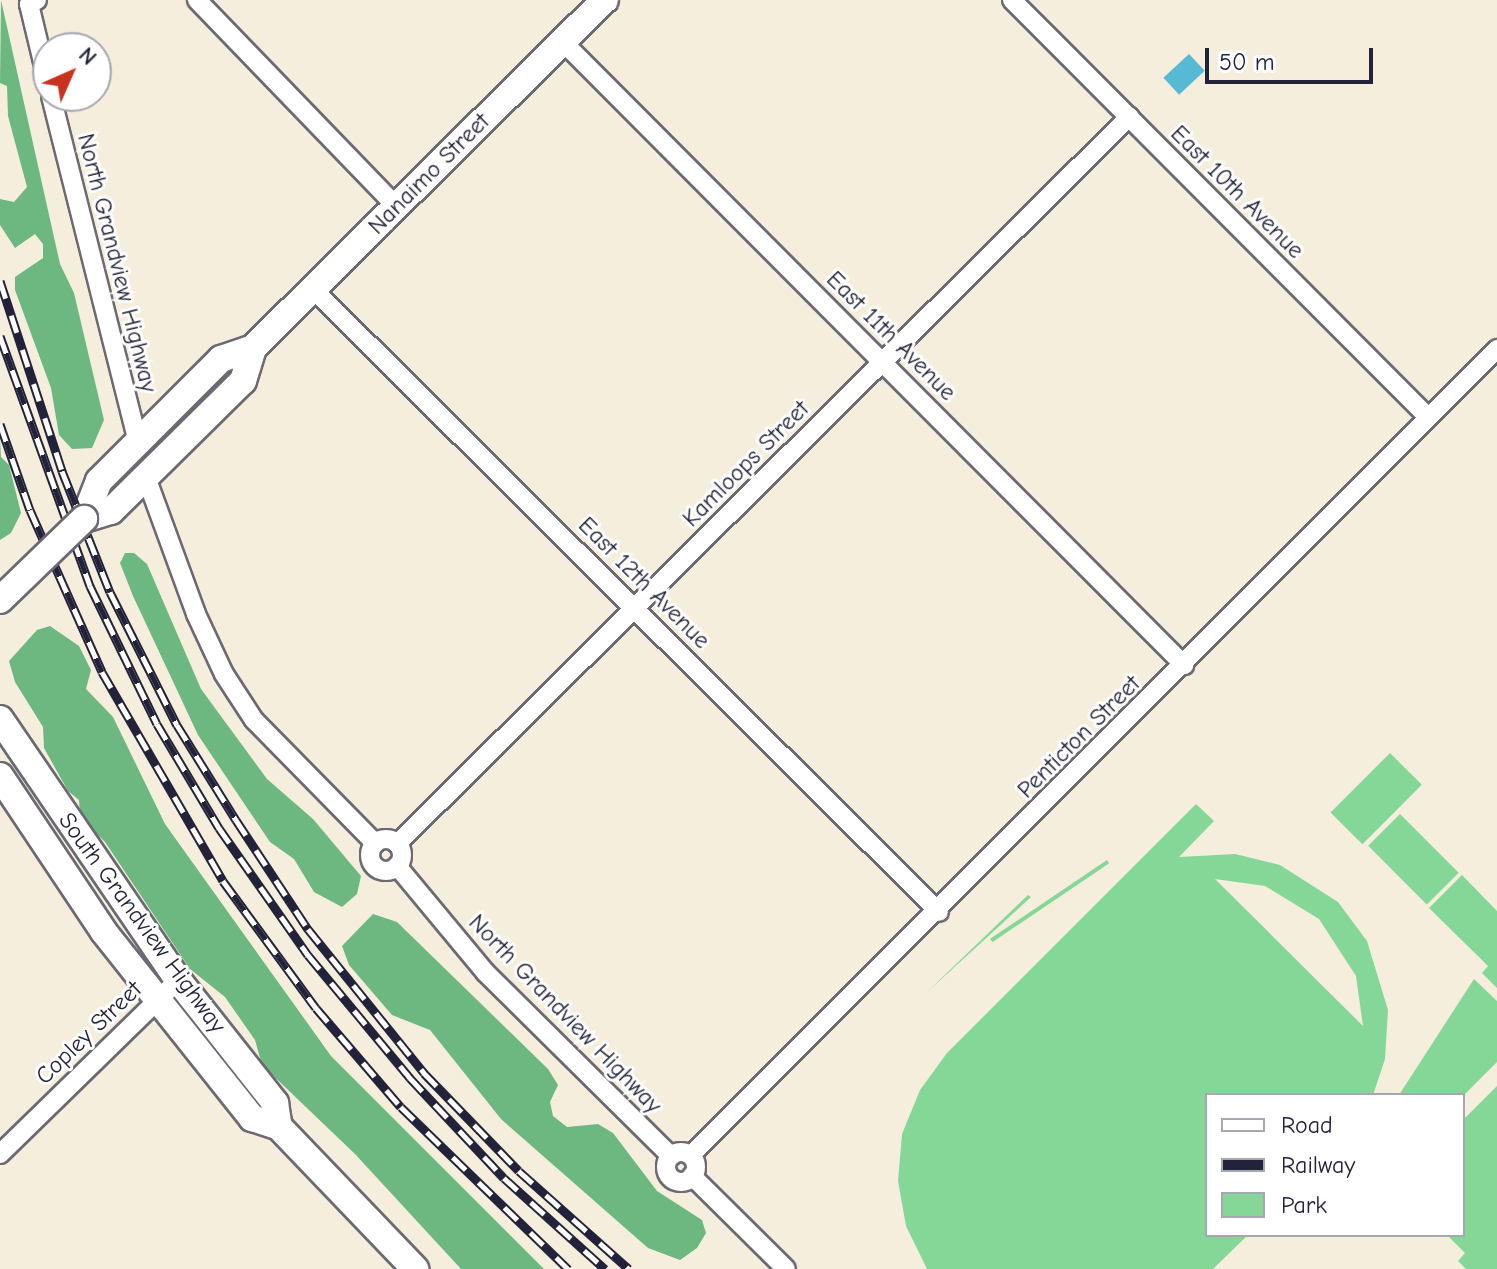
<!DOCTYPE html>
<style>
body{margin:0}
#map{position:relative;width:1497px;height:1269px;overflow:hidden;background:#f5eedc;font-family:"Comic Neue",sans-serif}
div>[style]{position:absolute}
.green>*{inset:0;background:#85d798;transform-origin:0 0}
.forest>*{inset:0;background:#6cb880}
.water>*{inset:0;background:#56bad4;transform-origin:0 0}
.roads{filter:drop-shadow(2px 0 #6c6973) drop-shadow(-2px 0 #6c6973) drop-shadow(0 2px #6c6973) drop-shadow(0 -2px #6c6973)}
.street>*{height:18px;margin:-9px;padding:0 9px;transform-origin:9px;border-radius:9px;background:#fff}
.street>.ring{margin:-9px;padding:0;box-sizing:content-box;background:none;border:18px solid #fff;border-radius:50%}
.secondary>*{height:26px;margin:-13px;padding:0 13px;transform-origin:13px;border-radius:13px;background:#fff}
.rail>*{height:9px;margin-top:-4.5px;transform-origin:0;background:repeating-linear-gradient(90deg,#fff 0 18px,#22223b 0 36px);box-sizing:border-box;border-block:2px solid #22223b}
.bridges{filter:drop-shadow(2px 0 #6c6973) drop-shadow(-2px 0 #6c6973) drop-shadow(0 2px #6c6973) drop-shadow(0 -2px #6c6973)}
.secondary-bridge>*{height:26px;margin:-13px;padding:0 13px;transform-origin:13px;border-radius:13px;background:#fff}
span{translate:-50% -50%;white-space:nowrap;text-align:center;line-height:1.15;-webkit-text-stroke:6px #fff;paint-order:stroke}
.street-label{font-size:24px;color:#22223b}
.legend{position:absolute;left:1205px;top:1093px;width:260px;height:144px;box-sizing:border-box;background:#fff;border:2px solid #a7a7b1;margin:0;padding:10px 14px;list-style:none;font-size:24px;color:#22223b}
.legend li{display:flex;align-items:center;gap:16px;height:40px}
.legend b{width:40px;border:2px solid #a7a7b1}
.north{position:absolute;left:32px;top:32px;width:80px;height:80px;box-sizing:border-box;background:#fff;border:2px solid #a7a7b1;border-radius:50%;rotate:45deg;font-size:22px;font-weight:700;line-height:32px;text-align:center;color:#22223b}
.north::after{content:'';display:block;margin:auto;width:28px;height:36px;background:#c8321e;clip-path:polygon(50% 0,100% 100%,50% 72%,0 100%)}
.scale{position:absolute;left:1205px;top:48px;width:168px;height:36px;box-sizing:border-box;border:4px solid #22223b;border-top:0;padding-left:10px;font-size:24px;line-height:28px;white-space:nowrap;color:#22223b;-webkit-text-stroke:6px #fff;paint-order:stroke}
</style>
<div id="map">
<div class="green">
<div style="left:1390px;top:753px;width:45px;height:84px;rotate:45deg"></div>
<div style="clip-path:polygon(evenodd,1196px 804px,1214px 821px,1179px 857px,1235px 854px,1280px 865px,1338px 902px,1367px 941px,1388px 1010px,1385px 1059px,1373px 1095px,1207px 1095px,1207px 1235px,1248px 1235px,1213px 1269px,927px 1269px,906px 1226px,898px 1181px,902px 1134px,920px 1090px,947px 1053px,1196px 804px,1215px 879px,1265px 886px,1319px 919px,1356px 976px,1363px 1026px,1215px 879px)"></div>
<div style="left:1400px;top:814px;width:83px;height:45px;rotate:45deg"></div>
<div style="left:1107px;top:860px;width:4px;height:141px;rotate:56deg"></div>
<div style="clip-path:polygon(1462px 875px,1497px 911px,1497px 988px,1482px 973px,1488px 966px,1429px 908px)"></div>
<div style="clip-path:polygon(1028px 895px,1031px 897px,925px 994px)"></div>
<div style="clip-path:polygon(1474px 979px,1497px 1001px,1497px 1062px,1463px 1096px,1399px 1095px)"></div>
<div style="clip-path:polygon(1497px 1086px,1497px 1269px,1466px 1269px,1458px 1261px,1465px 1253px,1447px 1235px,1463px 1235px,1463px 1120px)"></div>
</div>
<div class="forest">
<div style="clip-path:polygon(1px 0,60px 264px,74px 293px,104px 420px,92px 448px,72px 449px,59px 435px,51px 388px,15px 290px,15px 277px,43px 258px,43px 244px,35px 234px,15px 248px,0 225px,0 199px,14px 202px,27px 187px,8px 116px,7px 86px,0 83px)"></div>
<div style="clip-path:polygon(0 439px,1px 457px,9px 465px,21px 513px,11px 533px,0 540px)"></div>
<div style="clip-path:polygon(125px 553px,134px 553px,147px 564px,201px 689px,267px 779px,313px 819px,361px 876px,357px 894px,342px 907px,314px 892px,294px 859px,270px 842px,198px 735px,133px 596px,120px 563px)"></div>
<div style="clip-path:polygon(50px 626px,79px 646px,91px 670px,86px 689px,113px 717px,165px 824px,331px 1056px,544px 1269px,461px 1269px,355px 1154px,262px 1065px,255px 1040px,225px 997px,190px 969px,105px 842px,80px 817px,79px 800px,68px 791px,44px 748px,43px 727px,15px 682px,9px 661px,37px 630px)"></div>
<div style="clip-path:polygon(373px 914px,397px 922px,548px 1069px,558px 1085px,550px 1102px,553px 1116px,567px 1127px,598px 1124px,613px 1133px,657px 1191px,702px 1220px,706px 1233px,697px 1248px,680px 1260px,648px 1248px,501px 1119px,430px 1030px,392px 1015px,349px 965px,342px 946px)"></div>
</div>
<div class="water">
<div style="left:1189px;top:54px;width:23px;height:35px;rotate:47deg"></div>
</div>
<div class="roads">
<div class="street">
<div style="left:37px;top:0;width:9px;rotate:153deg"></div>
<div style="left:29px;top:4px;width:81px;rotate:76.5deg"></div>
<div style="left:197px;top:0;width:286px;rotate:46deg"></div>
<div style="left:1012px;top:0;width:589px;rotate:45.07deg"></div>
<div style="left:563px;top:42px;width:880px;rotate:45.09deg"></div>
<div style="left:51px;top:96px;width:357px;rotate:75.9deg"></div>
<div style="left:313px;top:289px;width:883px;rotate:44.86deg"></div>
<div style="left:146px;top:477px;width:146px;rotate:69.9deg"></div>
<div style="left:196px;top:614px;width:66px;rotate:65deg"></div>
<div style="left:224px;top:674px;width:55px;rotate:56.9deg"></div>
<div style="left:254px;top:720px;width:173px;rotate:45.5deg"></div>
<div class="ring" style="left:370px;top:839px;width:14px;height:14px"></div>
<div style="left:397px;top:844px;width:1032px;rotate:-44.8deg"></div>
<div style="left:397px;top:866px;width:138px;rotate:50.3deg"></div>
<div style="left:485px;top:972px;width:262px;rotate:44.7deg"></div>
<div class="ring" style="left:666px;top:1152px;width:12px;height:12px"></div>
<div style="left:0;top:1154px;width:249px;rotate:-44.3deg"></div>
<div style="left:691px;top:1155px;width:1140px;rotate:-45deg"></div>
<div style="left:692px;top:1176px;width:132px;rotate:44.7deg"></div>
</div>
<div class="secondary">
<div style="left:84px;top:519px;width:41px;rotate:-68.5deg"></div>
<div style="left:99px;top:481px;width:173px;rotate:-45deg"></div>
<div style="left:221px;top:359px;width:34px;rotate:-19deg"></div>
<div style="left:253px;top:348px;width:495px;rotate:-44.7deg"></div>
<div style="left:84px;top:519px;width:28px;rotate:-17deg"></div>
<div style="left:111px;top:511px;width:185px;rotate:-44.6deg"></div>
<div style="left:243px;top:381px;width:34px;rotate:-73deg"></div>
<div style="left:0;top:719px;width:316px;rotate:55.7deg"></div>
<div style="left:178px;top:980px;width:157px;rotate:51.7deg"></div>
<div style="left:275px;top:1103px;width:24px;rotate:81deg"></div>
<div style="left:0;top:776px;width:187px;rotate:56.3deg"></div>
<div style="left:104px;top:932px;width:238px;rotate:51.5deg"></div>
<div style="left:252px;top:1118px;width:28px;rotate:18deg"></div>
<div style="left:279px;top:1127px;width:197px;rotate:46.2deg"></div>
</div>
</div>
<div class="rail">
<div style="left:0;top:281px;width:200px;rotate:71.9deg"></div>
<div style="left:62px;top:471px;width:130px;rotate:68.4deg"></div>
<div style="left:110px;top:592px;width:149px;rotate:63.3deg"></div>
<div style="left:177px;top:725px;width:112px;rotate:58.2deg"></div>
<div style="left:236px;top:820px;width:131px;rotate:56.6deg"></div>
<div style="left:308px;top:929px;width:185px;rotate:51.1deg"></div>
<div style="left:424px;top:1073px;width:136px;rotate:45.9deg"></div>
<div style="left:519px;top:1171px;width:147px;rotate:41.7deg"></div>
<div style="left:0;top:336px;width:266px;rotate:70.2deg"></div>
<div style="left:90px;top:586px;width:153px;rotate:64.1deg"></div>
<div style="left:157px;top:724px;width:121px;rotate:59.2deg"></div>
<div style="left:219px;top:828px;width:155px;rotate:55deg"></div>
<div style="left:308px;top:955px;width:160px;rotate:50.3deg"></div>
<div style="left:410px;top:1078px;width:137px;rotate:46.8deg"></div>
<div style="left:504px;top:1178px;width:136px;rotate:42deg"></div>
<div style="left:0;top:424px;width:91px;rotate:70.8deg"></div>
<div style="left:30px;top:510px;width:177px;rotate:66deg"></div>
<div style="left:102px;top:672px;width:241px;rotate:59.9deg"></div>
<div style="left:223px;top:881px;width:157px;rotate:53.8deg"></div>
<div style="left:316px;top:1008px;width:130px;rotate:49.4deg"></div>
<div style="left:401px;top:1107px;width:233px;rotate:44.1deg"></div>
</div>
<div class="bridges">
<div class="secondary-bridge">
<div style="left:0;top:600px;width:117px;rotate:-44deg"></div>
</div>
</div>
<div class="street-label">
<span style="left:429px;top:174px;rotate:-45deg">Nanaimo Street</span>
<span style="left:1237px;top:192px;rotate:45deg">East 10th Avenue</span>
<span style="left:117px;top:263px;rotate:76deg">North Grandview Highway</span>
<span style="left:891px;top:336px;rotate:45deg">East 11th Avenue</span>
<span style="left:746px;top:464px;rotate:-45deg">Kamloops Street</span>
<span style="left:644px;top:583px;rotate:45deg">East 12th Avenue</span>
<span style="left:1079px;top:737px;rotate:-45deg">Penticton Street</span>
<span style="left:142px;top:923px;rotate:54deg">South Grandview Highway</span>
<span style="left:565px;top:1014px;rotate:46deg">North Grandview Highway</span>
<span style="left:89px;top:1033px;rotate:-44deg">Copley Street</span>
</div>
<ul class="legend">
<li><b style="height:10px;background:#fff"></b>Road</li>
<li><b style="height:10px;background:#22223b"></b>Railway</li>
<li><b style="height:22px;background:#85d798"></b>Park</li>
</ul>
<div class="north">N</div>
<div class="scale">50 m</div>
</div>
